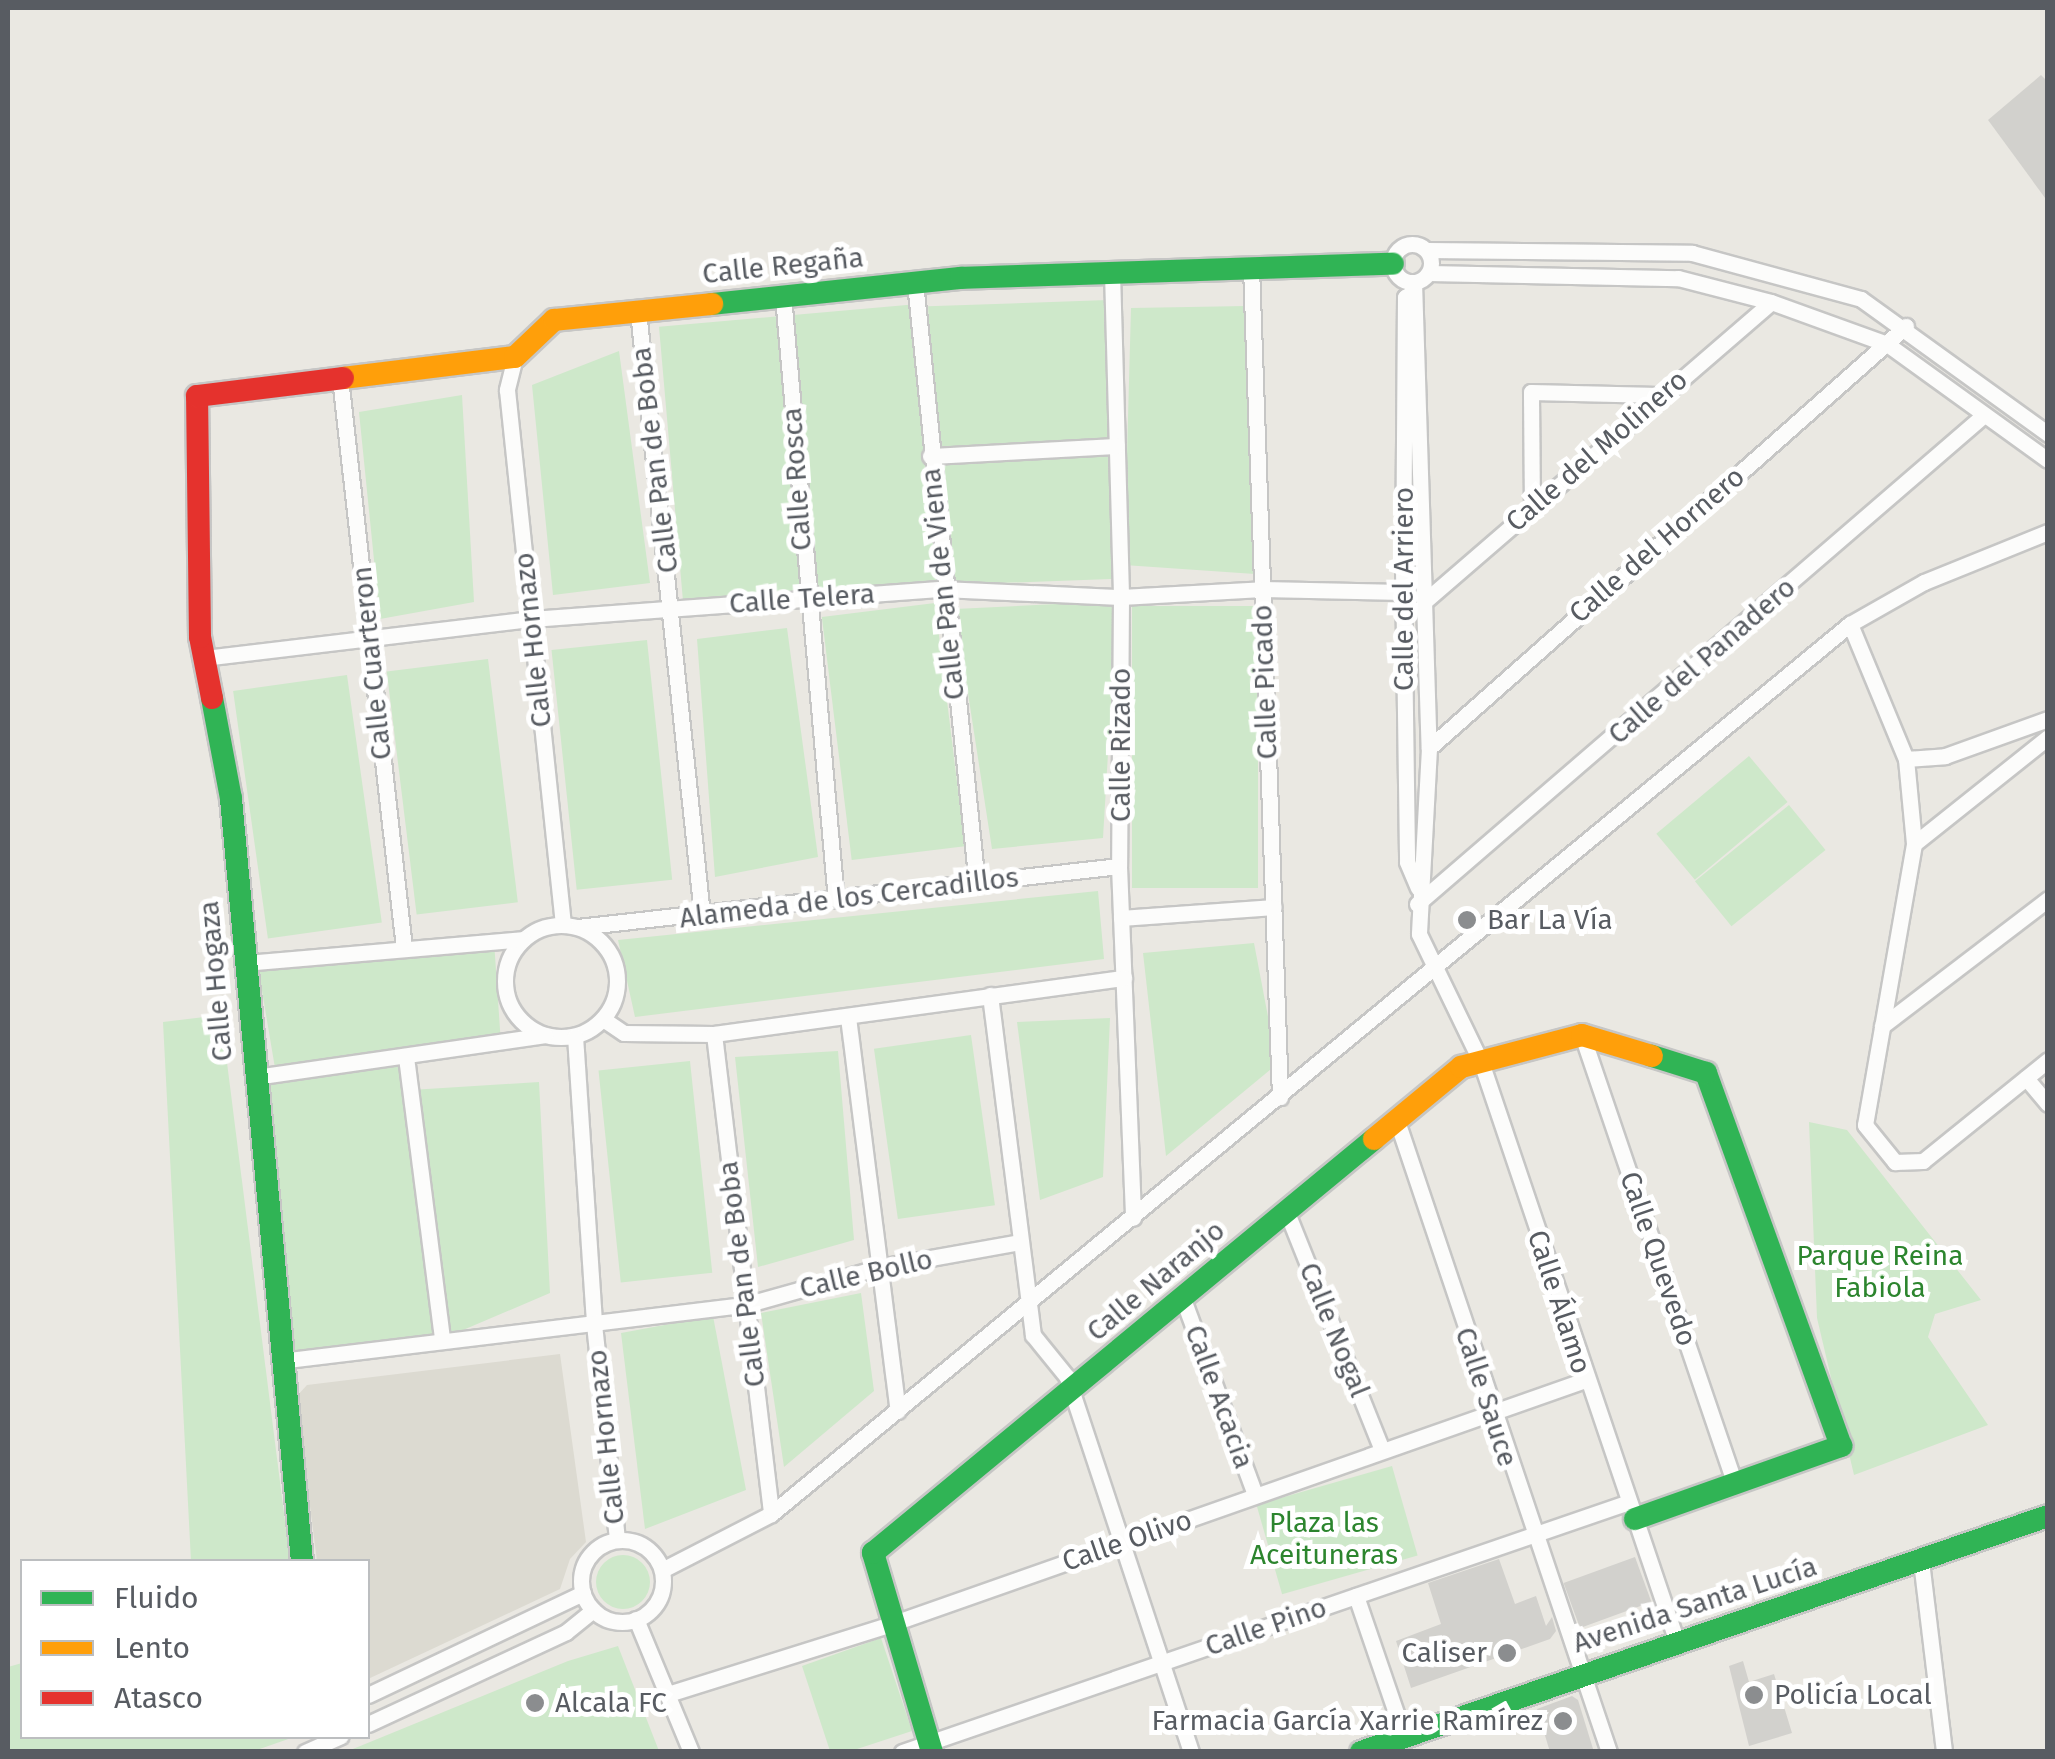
<!DOCTYPE html>
<meta charset="utf-8">
<style>
body{margin:0}
#map{position:relative;width:2055px;height:1759px;overflow:hidden;background:#eae8e2;font-family:"Fira Sans",sans-serif}
div>[style]{position:absolute}
.education>*{inset:0;background:#dcdad1}
.green>*{inset:0;background:#cee8ca;transform-origin:0 0}
.round{border-radius:50%}
.building>*{inset:0;background:#d2d1cd;transform-origin:0 0}
.roads{filter:drop-shadow(2px 0 #c6c6c5) drop-shadow(-2px 0 #c6c6c5) drop-shadow(0 2px #c6c6c5) drop-shadow(0 -2px #c6c6c5)}
.street>*{height:15px;margin:-7.5px;padding:0 7.5px;transform-origin:7.5px;border-radius:7.5px;background:#fcfcfb}
.street>.ring{margin:-7.5px;padding:0;box-sizing:content-box;background:none;border:15px solid #fcfcfb;border-radius:50%}
.fast>*{height:22px;margin:-11px;padding:0 11px;transform-origin:11px;border-radius:11px;background:#30b455}
.slow>*{height:22px;margin:-11px;padding:0 11px;transform-origin:11px;border-radius:11px;background:#ff9f0a}
.jam>*{height:22px;margin:-11px;padding:0 11px;transform-origin:11px;border-radius:11px;background:#e5322d}
.dots>*{width:28px;height:28px;translate:-50% -50%;box-sizing:border-box;border:5px solid #fff;border-radius:50%}
span{translate:-50% -50%;white-space:nowrap;text-align:center;line-height:1.15;-webkit-text-stroke:10px #fff;paint-order:stroke}
.street-label{font-size:28px;color:#585c62}
.poi-label{font-size:28px;color:#585c62}
.left{translate:0 -50%;text-align:left}
.right{translate:-100% -50%;text-align:right}
.park-label{font-size:28px;color:#2c852e}
.frame{position:absolute;inset:0;border:10px solid #585c62;pointer-events:none}
.legend{position:absolute;left:20px;top:1559px;width:350px;height:180px;box-sizing:border-box;background:#fff;border:2px solid #bcbec0;margin:0;padding:12px 18px;list-style:none;font-size:30px;color:#585c62}
.legend li{display:flex;align-items:center;gap:20px;height:50px}
.legend b{width:50px;border:2px solid #bcbec0}
</style>
<div id="map">
<div class="education">
<div style="clip-path:polygon(560px 1354px,586px 1542px,570px 1559px,560px 1589px,368px 1679px,368px 1562px,317px 1561px,296px 1397px,307px 1385px)"></div>
</div>
<div class="green">
<div style="left:1108px;top:300px;width:279px;height:180px;rotate:88deg"></div>
<div style="left:918px;top:304px;width:278px;height:260px;rotate:85deg"></div>
<div style="clip-path:polygon(1246px 306px,1255px 574px,1124px 565px,1131px 308px)"></div>
<div style="clip-path:polygon(619px 351px,650px 583px,553px 595px,532px 385px)"></div>
<div style="clip-path:polygon(462px 395px,474px 602px,380px 619px,359px 412px)"></div>
<div style="clip-path:polygon(1117px 601px,1103px 838px,992px 849px,955px 609px)"></div>
<div style="left:935px;top:603px;width:245px;height:114px;rotate:83deg"></div>
<div style="left:1132px;top:606px;width:126px;height:282px"></div>
<div style="clip-path:polygon(787px 628px,818px 857px,715px 877px,697px 639px)"></div>
<div style="left:647px;top:640px;width:241px;height:96px;rotate:84deg"></div>
<div style="left:488px;top:659px;width:245px;height:102px;rotate:83deg"></div>
<div style="left:347px;top:675px;width:250px;height:115px;rotate:82deg"></div>
<div style="left:1749px;top:756px;width:60px;height:121px;rotate:50deg"></div>
<div style="left:1789px;top:805px;width:58px;height:121px;rotate:51deg"></div>
<div style="clip-path:polygon(1098px 891px,1104px 959px,635px 1017px,618px 940px)"></div>
<div style="clip-path:polygon(494px 941px,501px 1044px,406px 1057px,411px 1090px,539px 1082px,550px 1293px,442px 1339px,280px 1361px,255px 1077px,276px 1074px,257px 961px)"></div>
<div style="clip-path:polygon(1254px 943px,1277px 1064px,1166px 1156px,1143px 953px)"></div>
<div style="clip-path:polygon(221px 1015px,290px 1561px,191px 1561px,163px 1022px)"></div>
<div style="clip-path:polygon(1110px 1018px,1103px 1177px,1040px 1200px,1017px 1022px)"></div>
<div style="left:971px;top:1035px;width:172px;height:98px;rotate:82deg"></div>
<div style="clip-path:polygon(838px 1051px,854px 1240px,758px 1267px,735px 1057px)"></div>
<div style="left:690px;top:1061px;width:213px;height:92px;rotate:84deg"></div>
<div style="clip-path:polygon(1809px 1122px,1847px 1130px,1981px 1300px,1935px 1314px,1928px 1337px,1988px 1425px,1854px 1475px,1817px 1318px)"></div>
<div style="clip-path:polygon(861px 1293px,874px 1391px,784px 1467px,761px 1313px)"></div>
<div style="clip-path:polygon(713px 1316px,746px 1490px,645px 1529px,621px 1333px)"></div>
<div style="left:1392px;top:1466px;width:93px;height:141px;rotate:74deg"></div>
<div class="round" style="left:596px;top:1555px;width:54px;height:54px"></div>
<div style="clip-path:polygon(881px 1638px,912px 1731px,851px 1751px,830px 1751px,802px 1666px)"></div>
<div style="clip-path:polygon(618px 1646px,659px 1751px,348px 1751px,568px 1661px)"></div>
<div style="clip-path:polygon(22px 1663px,22px 1736px,294px 1737px,251px 1752px,8px 1751px,8px 1667px)"></div>
</div>
<div class="building">
<div style="clip-path:polygon(2041px 75px,2048px 82px,2048px 202px,1988px 120px)"></div>
<div style="left:1635px;top:1557px;width:48px;height:76px;rotate:70deg"></div>
<div style="clip-path:polygon(1499px 1559px,1515px 1604px,1536px 1596px,1546px 1626px,1552px 1617px,1556px 1631px,1550px 1639px,1411px 1688px,1396px 1641px,1441px 1624px,1428px 1583px)"></div>
<div style="clip-path:polygon(1743px 1661px,1749px 1682px,1774px 1674px,1792px 1733px,1749px 1746px,1729px 1666px)"></div>
<div style="clip-path:polygon(1572px 1696px,1578px 1700px,1594px 1752px,1550px 1752px,1537px 1709px)"></div>
</div>
<div class="roads">
<div class="street">
<div class="ring" style="left:1393px;top:244px;width:23px;height:23px"></div>
<div style="left:1427px;top:250px;width:265px;rotate:0.6deg"></div>
<div style="left:1692px;top:253px;width:175px;rotate:15.2deg"></div>
<div style="left:1861px;top:299px;width:231px;rotate:35.8deg"></div>
<div style="left:1251px;top:267px;width:831px;rotate:88deg"></div>
<div style="left:1112px;top:272px;width:325px;rotate:88.4deg"></div>
<div style="left:1121px;top:597px;width:269px;rotate:90.4deg"></div>
<div style="left:1119px;top:866px;width:352px;rotate:87.7deg"></div>
<div style="left:1429px;top:273px;width:249px;rotate:1.2deg"></div>
<div style="left:1678px;top:278px;width:96px;rotate:14.5deg"></div>
<div style="left:1771px;top:302px;width:123px;rotate:19.9deg"></div>
<div style="left:1887px;top:344px;width:198px;rotate:35.8deg"></div>
<div style="left:915px;top:282px;width:606px;rotate:84.13deg"></div>
<div style="left:1414px;top:282px;width:466px;rotate:88.2deg"></div>
<div style="left:1429px;top:748px;width:186px;rotate:93.1deg"></div>
<div style="left:1419px;top:934px;width:142px;rotate:64.2deg"></div>
<div style="left:1481px;top:1062px;width:612px;rotate:71.33deg"></div>
<div style="left:1413px;top:292px;width:9px;rotate:148deg"></div>
<div style="left:1405px;top:297px;width:272px;rotate:90.4deg"></div>
<div style="left:1403px;top:569px;width:293px;rotate:89.2deg"></div>
<div style="left:1407px;top:862px;width:28px;rotate:67deg"></div>
<div style="left:783px;top:296px;width:606px;rotate:84.99deg"></div>
<div style="left:638px;top:311px;width:607px;rotate:83.95deg"></div>
<div style="left:515px;top:357px;width:34px;rotate:104deg"></div>
<div style="left:507px;top:390px;width:538px;rotate:84.02deg"></div>
<div style="left:340px;top:378px;width:574px;rotate:83.59deg"></div>
<div style="left:930px;top:456px;width:187px;rotate:-3.1deg"></div>
<div style="left:1532px;top:509px;width:117px;rotate:-90.5deg"></div>
<div style="left:1531px;top:392px;width:127px;rotate:1.4deg"></div>
<div style="left:1425px;top:601px;width:457px;rotate:-40.8deg"></div>
<div style="left:1850px;top:624px;width:146px;rotate:67.5deg"></div>
<div style="left:1906px;top:759px;width:85px;rotate:84.6deg"></div>
<div style="left:1914px;top:844px;width:285px;rotate:99.9deg"></div>
<div style="left:1865px;top:1125px;width:48px;rotate:51deg"></div>
<div style="left:1895px;top:1162px;width:28px;rotate:-2deg"></div>
<div style="left:1923px;top:1161px;width:161px;rotate:-38.9deg"></div>
<div style="left:204px;top:658px;width:329px;rotate:-6.8deg"></div>
<div style="left:531px;top:619px;width:412px;rotate:-4.2deg"></div>
<div style="left:942px;top:589px;width:179px;rotate:2.6deg"></div>
<div style="left:1121px;top:597px;width:141px;rotate:-3.2deg"></div>
<div style="left:1262px;top:589px;width:141px;rotate:1.2deg"></div>
<div style="left:1429px;top:748px;width:637px;rotate:-41.5deg"></div>
<div style="left:1906px;top:759px;width:39px;rotate:-4deg"></div>
<div style="left:1945px;top:756px;width:109px;rotate:-19.8deg"></div>
<div style="left:1914px;top:844px;width:171px;rotate:-38.6deg"></div>
<div style="left:1417px;top:904px;width:749px;rotate:-40.78deg"></div>
<div style="left:1121px;top:918px;width:153px;rotate:-4.1deg"></div>
<div class="ring" style="left:505px;top:925px;width:97px;height:97px"></div>
<div style="left:578px;top:927px;width:544px;rotate:-6.43deg"></div>
<div style="left:245px;top:963px;width:279px;rotate:-4.9deg"></div>
<div style="left:990px;top:995px;width:343px;rotate:82.8deg"></div>
<div style="left:1033px;top:1335px;width:54px;rotate:51deg"></div>
<div style="left:1067px;top:1377px;width:395px;rotate:71.7deg"></div>
<div style="left:848px;top:1017px;width:397px;rotate:82.8deg"></div>
<div style="left:603px;top:1019px;width:25px;rotate:34deg"></div>
<div style="left:624px;top:1033px;width:90px;rotate:0.6deg"></div>
<div style="left:714px;top:1034px;width:414px;rotate:-7.8deg"></div>
<div style="left:1882px;top:1026px;width:209px;rotate:-37.4deg"></div>
<div style="left:714px;top:1034px;width:483px;rotate:83.2deg"></div>
<div style="left:1582px;top:1035px;width:474px;rotate:71.2deg"></div>
<div style="left:575px;top:1036px;width:289px;rotate:86.2deg"></div>
<div style="left:594px;top:1324px;width:217px;rotate:83.9deg"></div>
<div style="left:406px;top:1057px;width:284px;rotate:82.7deg"></div>
<div style="left:255px;top:1077px;width:293px;rotate:-8.2deg"></div>
<div style="left:2026px;top:1078px;width:34px;rotate:50deg"></div>
<div style="left:1396px;top:1118px;width:669px;rotate:71.43deg"></div>
<div style="left:1286px;top:1210px;width:258px;rotate:68.2deg"></div>
<div style="left:1183px;top:1299px;width:209px;rotate:69.8deg"></div>
<div style="left:280px;top:1361px;width:468px;rotate:-6.9deg"></div>
<div style="left:745px;top:1305px;width:140px;rotate:-15.7deg"></div>
<div style="left:880px;top:1267px;width:143px;rotate:-10.1deg"></div>
<div class="ring" style="left:581px;top:1540px;width:67px;height:67px"></div>
<div style="left:1921px;top:1561px;width:192px;rotate:83.1deg"></div>
<div style="left:662px;top:1570px;width:123px;rotate:-27.2deg"></div>
<div style="left:771px;top:1514px;width:1399px;rotate:-39.52deg"></div>
<div style="left:1850px;top:624px;width:85px;rotate:-29.6deg"></div>
<div style="left:1924px;top:582px;width:134px;rotate:-22deg"></div>
<div style="left:1356px;top:1596px;width:148px;rotate:71.1deg"></div>
<div style="left:636px;top:1619px;width:144px;rotate:67.5deg"></div>
<div style="left:668px;top:1694px;width:234px;rotate:-17.4deg"></div>
<div style="left:891px;top:1624px;width:736px;rotate:-19.37deg"></div>
<div style="left:368px;top:1695px;width:238px;rotate:-25.4deg"></div>
<div style="left:368px;top:1724px;width:218px;rotate:-24.9deg"></div>
<div style="left:566px;top:1632px;width:35px;rotate:-39deg"></div>
<div style="left:305px;top:1752px;width:39px;rotate:-24deg"></div>
<div style="left:902px;top:1752px;width:769px;rotate:-18.98deg"></div>
</div>
<div class="fast">
<div style="left:712px;top:304px;width:250px;rotate:-6deg"></div>
<div style="left:961px;top:278px;width:432px;rotate:-1.9deg"></div>
<div style="left:212px;top:698px;width:103px;rotate:79.3deg"></div>
<div style="left:231px;top:799px;width:766px;rotate:84.68deg"></div>
<div style="left:1635px;top:1519px;width:219px;rotate:-19.5deg"></div>
<div style="left:1841px;top:1446px;width:397px;rotate:-109.9deg"></div>
<div style="left:1706px;top:1073px;width:57px;rotate:-162.5deg"></div>
<div style="left:932px;top:1752px;width:208px;rotate:-106.5deg"></div>
<div style="left:873px;top:1553px;width:650px;rotate:-39.57deg"></div>
<div style="left:1361px;top:1752px;width:726px;rotate:-18.96deg"></div>
</div>
<div class="slow">
<div style="left:343px;top:378px;width:173px;rotate:-7deg"></div>
<div style="left:515px;top:357px;width:54px;rotate:-43.5deg"></div>
<div style="left:554px;top:320px;width:159px;rotate:-5.8deg"></div>
<div style="left:1374px;top:1139px;width:113px;rotate:-39.6deg"></div>
<div style="left:1461px;top:1067px;width:125px;rotate:-14.8deg"></div>
<div style="left:1582px;top:1035px;width:73px;rotate:16.7deg"></div>
</div>
<div class="jam">
<div style="left:212px;top:698px;width:62px;rotate:-101.1deg"></div>
<div style="left:200px;top:637px;width:241px;rotate:-90.7deg"></div>
<div style="left:197px;top:396px;width:147px;rotate:-7deg"></div>
</div>
</div>
<div class="dots">
<div style="left:1467px;top:920px;background:#8b8d8f"></div>
<div style="left:1507px;top:1653px;background:#8b8d8f"></div>
<div style="left:1754px;top:1695px;background:#8b8d8f"></div>
<div style="left:535px;top:1703px;background:#8b8d8f"></div>
<div style="left:1563px;top:1721px;background:#8b8d8f"></div>
</div>
<div class="street-label">
<span style="left:783px;top:266px;rotate:-6deg">Calle Regaña</span>
<span style="left:1597px;top:451px;rotate:-41deg">Calle del Molinero</span>
<span style="left:655px;top:460px;rotate:-97deg">Calle Pan de Boba</span>
<span style="left:797px;top:479px;rotate:-94deg">Calle Rosca</span>
<span style="left:1657px;top:545px;rotate:-41deg">Calle del Hornero</span>
<span style="left:943px;top:584px;rotate:-96deg">Calle Pan de Viena</span>
<span style="left:1404px;top:589px;rotate:-90deg">Calle del Arriero</span>
<span style="left:802px;top:599px;rotate:-4deg">Calle Telera</span>
<span style="left:533px;top:640px;rotate:-96deg">Calle Hornazo</span>
<span style="left:1702px;top:661px;rotate:-41deg">Calle del Panadero</span>
<span style="left:372px;top:663px;rotate:-96deg">Calle Cuarteron</span>
<span style="left:1265px;top:682px;rotate:-92deg">Calle Picado</span>
<span style="left:1121px;top:745px;rotate:-90deg">Calle Rizado</span>
<span style="left:849px;top:898px;rotate:-7deg">Alameda de los Cercadillos</span>
<span style="left:216px;top:981px;rotate:-95deg">Calle Hogaza</span>
<span style="left:1658px;top:1259px;rotate:71deg">Calle Quevedo</span>
<span style="left:742px;top:1274px;rotate:-97deg">Calle Pan de Boba</span>
<span style="left:866px;top:1274px;rotate:-13deg">Calle Bollo</span>
<span style="left:1156px;top:1281px;rotate:-40deg">Calle Naranjo</span>
<span style="left:1559px;top:1302px;rotate:72deg">Calle Álamo</span>
<span style="left:1334px;top:1330px;rotate:68deg">Calle Nogal</span>
<span style="left:1219px;top:1397px;rotate:70deg">Calle Acacia</span>
<span style="left:1486px;top:1397px;rotate:72deg">Calle Sauce</span>
<span style="left:606px;top:1437px;rotate:-96deg">Calle Hornazo</span>
<span style="left:1127px;top:1541px;rotate:-19deg">Calle Olivo</span>
<span style="left:1695px;top:1605px;rotate:-18deg">Avenida Santa Lucía</span>
<span style="left:1266px;top:1627px;rotate:-19deg">Calle Pino</span>
</div>
<div class="poi-label">
<span class="left" style="left:1487px;top:920px">Bar La Vía</span>
<span class="right" style="left:1487px;top:1653px">Caliser</span>
<span class="left" style="left:1774px;top:1695px">Policía Local</span>
<span class="left" style="left:555px;top:1703px">Alcala FC</span>
<span class="right" style="left:1543px;top:1721px">Farmacia García Xarrie Ramírez</span>
</div>
<div class="park-label">
<span style="left:1880px;top:1272px">Parque Reina<br>Fabiola</span>
<span style="left:1324px;top:1539px">Plaza las<br>Aceituneras</span>
</div>
<div class="frame"></div>
<ul class="legend">
<li><b style="height:12px;background:#30b455"></b>Fluido</li>
<li><b style="height:12px;background:#ff9f0a"></b>Lento</li>
<li><b style="height:12px;background:#e5322d"></b>Atasco</li>
</ul>
</div>
